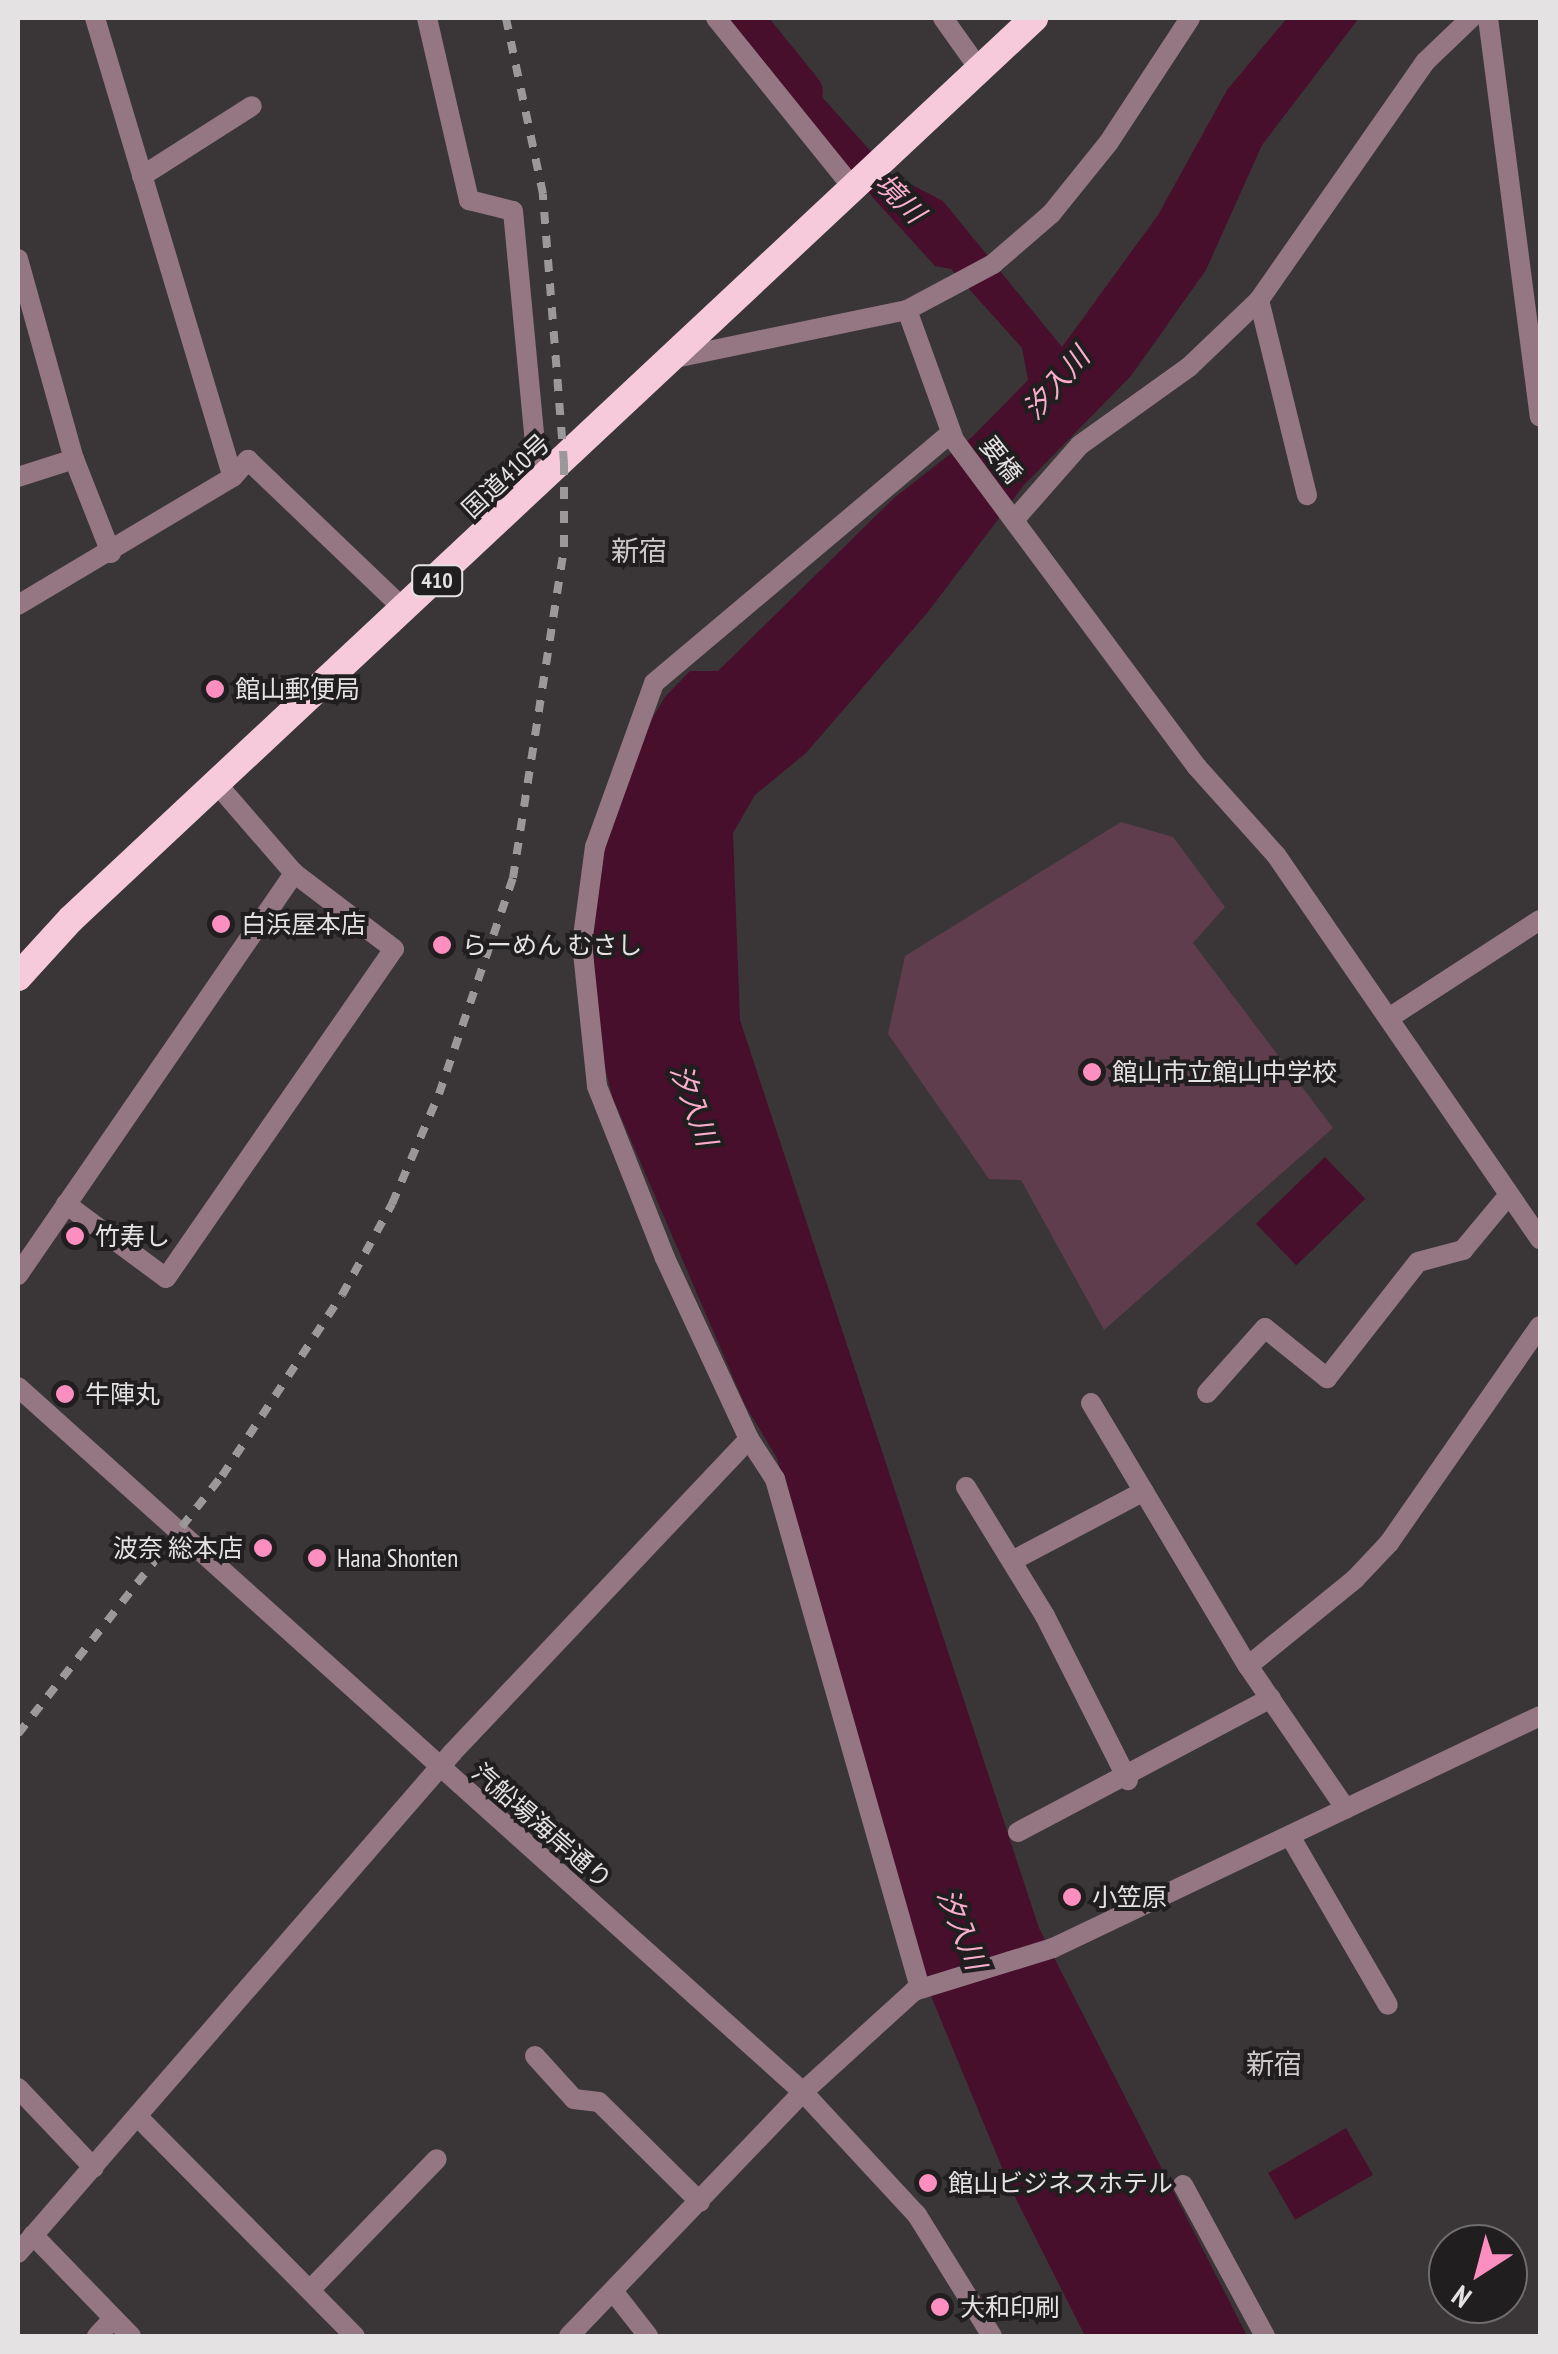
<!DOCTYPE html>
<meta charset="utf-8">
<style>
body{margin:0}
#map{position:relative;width:1558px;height:2354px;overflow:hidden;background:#3a3637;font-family:"PT Sans Narrow","Noto Sans JP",sans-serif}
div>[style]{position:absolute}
.green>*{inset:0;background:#603d4c}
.water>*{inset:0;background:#470f2c;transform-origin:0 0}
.river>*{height:45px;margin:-22.5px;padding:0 22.5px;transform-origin:22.5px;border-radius:22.5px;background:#470f2c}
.minor>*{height:20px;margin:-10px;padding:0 10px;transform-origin:10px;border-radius:10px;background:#957783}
.tertiary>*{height:20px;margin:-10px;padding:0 10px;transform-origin:10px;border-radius:10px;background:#957783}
.trunk>*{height:28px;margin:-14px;padding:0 14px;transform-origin:14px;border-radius:14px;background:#f6cadb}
.rail>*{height:8px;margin-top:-4px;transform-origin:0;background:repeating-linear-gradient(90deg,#9b9899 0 12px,transparent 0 24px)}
.dots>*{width:28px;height:28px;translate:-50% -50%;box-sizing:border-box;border:5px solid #201e1f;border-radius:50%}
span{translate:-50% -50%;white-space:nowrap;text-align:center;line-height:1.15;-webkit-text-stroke:8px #201e1f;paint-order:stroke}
.shield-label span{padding:2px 8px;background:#201e1f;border:2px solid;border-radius:8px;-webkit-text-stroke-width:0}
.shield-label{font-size:22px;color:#e5e2e3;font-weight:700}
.street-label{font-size:25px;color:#e5e2e3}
.poi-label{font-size:25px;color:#e5e2e3}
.left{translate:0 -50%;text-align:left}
.right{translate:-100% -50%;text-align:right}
.water-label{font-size:28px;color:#f8adcc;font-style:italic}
.neighbourhood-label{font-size:28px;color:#cdc7c9}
.frame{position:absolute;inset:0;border:20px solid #e5e2e3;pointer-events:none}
.north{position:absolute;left:1428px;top:2224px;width:100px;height:100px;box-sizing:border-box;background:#201e1f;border:2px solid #6f6c6d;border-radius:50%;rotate:216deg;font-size:28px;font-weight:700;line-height:40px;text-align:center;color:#e5e2e3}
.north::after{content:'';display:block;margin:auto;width:35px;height:45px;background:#fd8ec0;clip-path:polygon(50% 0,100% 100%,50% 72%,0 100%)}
</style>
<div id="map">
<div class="green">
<div style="clip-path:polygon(1121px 822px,1173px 837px,1225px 907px,1193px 943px,1333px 1128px,1104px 1330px,1021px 1180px,989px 1179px,888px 1034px,905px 956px)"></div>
</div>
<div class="water">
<div style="clip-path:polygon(1287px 18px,1359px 18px,1262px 145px,1206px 270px,1131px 376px,1024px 485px,928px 612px,806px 753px,755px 795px,733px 833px,740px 1020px,1039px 1928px,1247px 2336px,1085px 2336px,1010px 2187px,931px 1996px,777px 1458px,745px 1405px,612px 1096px,595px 1027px,593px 929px,603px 857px,628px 758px,665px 697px,690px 671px,718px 671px,894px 498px,972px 437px,1028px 380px,1022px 348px,951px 269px,935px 266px,875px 200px,752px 50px,769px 35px,781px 39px,797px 69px,891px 174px,943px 201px,1062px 347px,1158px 215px,1227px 90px)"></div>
<div style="left:1325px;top:1157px;width:58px;height:96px;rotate:46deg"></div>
<div style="left:1346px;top:2128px;width:54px;height:90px;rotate:60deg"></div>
</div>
<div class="river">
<div style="left:740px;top:18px;width:95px;rotate:51deg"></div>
</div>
<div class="minor">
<div style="left:95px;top:18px;width:479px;rotate:73.3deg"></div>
<div style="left:427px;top:18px;width:187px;rotate:77deg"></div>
<div style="left:469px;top:200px;width:45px;rotate:14deg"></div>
<div style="left:513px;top:211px;width:277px;rotate:84.6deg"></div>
<div style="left:716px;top:18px;width:220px;rotate:51.1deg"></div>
<div style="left:943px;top:18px;width:64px;rotate:54.6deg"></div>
<div style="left:1488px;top:18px;width:402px;rotate:82.6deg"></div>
<div style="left:142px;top:176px;width:130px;rotate:-32.5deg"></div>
<div style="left:18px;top:259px;width:208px;rotate:74.4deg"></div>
<div style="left:74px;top:459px;width:101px;rotate:68.5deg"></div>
<div style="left:1259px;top:300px;width:201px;rotate:76.2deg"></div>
<div style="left:907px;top:310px;width:138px;rotate:70.1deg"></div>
<div style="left:954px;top:440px;width:407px;rotate:53.4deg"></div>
<div style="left:1197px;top:767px;width:118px;rotate:48.1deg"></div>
<div style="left:1276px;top:855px;width:466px;rotate:55.5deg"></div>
<div style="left:675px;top:358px;width:237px;rotate:-11.7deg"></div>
<div style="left:907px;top:310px;width:98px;rotate:-28.1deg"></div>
<div style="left:993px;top:264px;width:77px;rotate:-40.8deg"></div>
<div style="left:1051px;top:214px;width:92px;rotate:-51.1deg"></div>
<div style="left:1109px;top:142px;width:148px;rotate:-56.8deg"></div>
<div style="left:18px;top:477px;width:59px;rotate:-17.8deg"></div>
<div style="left:1015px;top:519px;width:98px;rotate:-48.7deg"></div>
<div style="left:1080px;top:445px;width:134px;rotate:-35.6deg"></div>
<div style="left:1189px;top:367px;width:97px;rotate:-43.7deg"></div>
<div style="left:1259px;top:300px;width:290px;rotate:-55.1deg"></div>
<div style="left:1425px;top:62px;width:64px;rotate:-43.7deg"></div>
<div style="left:18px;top:605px;width:250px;rotate:-30.8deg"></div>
<div style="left:233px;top:477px;width:23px;rotate:-49deg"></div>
<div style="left:248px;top:460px;width:217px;rotate:43.7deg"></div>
<div style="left:1392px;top:1016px;width:176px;rotate:-33deg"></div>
<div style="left:66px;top:1204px;width:124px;rotate:36.5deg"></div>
<div style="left:166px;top:1278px;width:400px;rotate:-55.3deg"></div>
<div style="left:394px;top:949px;width:126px;rotate:-142.8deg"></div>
<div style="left:294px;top:873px;width:118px;rotate:-130.9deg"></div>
<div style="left:18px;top:1275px;width:488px;rotate:-55.5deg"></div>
<div style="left:1207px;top:1393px;width:87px;rotate:-48.3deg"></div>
<div style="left:1265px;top:1328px;width:80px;rotate:38.9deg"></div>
<div style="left:1327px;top:1378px;width:147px;rotate:-51.9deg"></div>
<div style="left:1418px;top:1262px;width:47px;rotate:-14.9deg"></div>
<div style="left:1463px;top:1250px;width:70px;rotate:-50.2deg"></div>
<div style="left:1091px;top:1403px;width:306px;rotate:59.2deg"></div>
<div style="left:1248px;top:1666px;width:173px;rotate:55.6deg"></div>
<div style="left:749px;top:1439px;width:48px;rotate:57deg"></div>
<div style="left:775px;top:1479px;width:529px;rotate:74.1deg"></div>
<div style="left:966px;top:1487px;width:151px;rotate:58.5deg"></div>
<div style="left:1045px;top:1616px;width:184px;rotate:63.2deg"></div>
<div style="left:1012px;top:1561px;width:149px;rotate:-27.9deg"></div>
<div style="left:1248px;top:1666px;width:138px;rotate:-39.1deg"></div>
<div style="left:1355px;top:1579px;width:50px;rotate:-46.6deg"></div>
<div style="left:1389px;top:1543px;width:264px;rotate:-55.2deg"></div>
<div style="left:1018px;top:1832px;width:286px;rotate:-27.9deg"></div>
<div style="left:1290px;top:1836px;width:195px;rotate:59.9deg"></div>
<div style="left:535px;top:2056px;width:58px;rotate:47.8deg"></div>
<div style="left:574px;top:2099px;width:25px;rotate:7deg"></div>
<div style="left:599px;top:2102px;width:142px;rotate:44.7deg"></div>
<div style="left:18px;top:2088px;width:110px;rotate:46.5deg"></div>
<div style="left:139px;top:2118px;width:307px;rotate:45.3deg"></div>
<div style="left:1183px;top:2185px;width:172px;rotate:61.5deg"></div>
<div style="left:33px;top:2235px;width:141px;rotate:45.9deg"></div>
<div style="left:18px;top:2253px;width:662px;rotate:-49.04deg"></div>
<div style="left:452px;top:1753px;width:432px;rotate:-46.6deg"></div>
<div style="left:749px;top:1439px;width:200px;rotate:-114.9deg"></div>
<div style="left:665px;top:1258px;width:185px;rotate:-111.6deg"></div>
<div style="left:597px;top:1086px;width:143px;rotate:-96deg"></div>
<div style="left:582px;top:944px;width:98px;rotate:-82.4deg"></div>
<div style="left:595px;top:847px;width:174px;rotate:-70.2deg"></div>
<div style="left:654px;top:683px;width:387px;rotate:-40.1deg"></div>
<div style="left:310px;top:2290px;width:182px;rotate:-45.9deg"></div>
<div style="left:613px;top:2291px;width:57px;rotate:52.1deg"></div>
<div style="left:97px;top:2336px;width:23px;rotate:-47deg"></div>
<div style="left:569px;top:2336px;width:338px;rotate:-46.2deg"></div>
<div style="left:803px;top:2092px;width:150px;rotate:-42.3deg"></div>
<div style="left:914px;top:1991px;width:145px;rotate:-17.2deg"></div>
<div style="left:1053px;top:1948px;width:539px;rotate:-25.47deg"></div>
</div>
<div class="tertiary">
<div style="left:18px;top:1387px;width:1055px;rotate:41.93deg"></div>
<div style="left:803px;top:2092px;width:168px;rotate:47.2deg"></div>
<div style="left:917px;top:2215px;width:142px;rotate:58.2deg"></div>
</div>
<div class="trunk">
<div style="left:18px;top:977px;width:79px;rotate:-47.6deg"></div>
<div style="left:71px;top:919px;width:1319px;rotate:-43.09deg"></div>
</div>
<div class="rail">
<div style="left:18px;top:1734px;width:329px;rotate:-51.7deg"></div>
<div style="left:222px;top:1476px;width:217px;rotate:-56.5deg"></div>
<div style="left:342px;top:1295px;width:104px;rotate:-61.2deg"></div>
<div style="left:392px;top:1204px;width:120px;rotate:-66.9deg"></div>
<div style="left:439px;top:1094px;width:228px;rotate:-71.1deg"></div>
<div style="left:513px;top:878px;width:335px;rotate:-81.2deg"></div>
<div style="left:564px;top:547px;width:84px;rotate:-90deg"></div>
<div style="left:564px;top:463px;width:270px;rotate:-94.5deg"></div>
<div style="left:543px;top:194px;width:180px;rotate:-101.9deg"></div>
</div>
<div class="dots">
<div style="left:215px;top:689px;background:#fd8ec0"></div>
<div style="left:221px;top:924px;background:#fd8ec0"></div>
<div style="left:442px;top:945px;background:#fd8ec0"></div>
<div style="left:1092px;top:1072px;background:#fd8ec0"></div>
<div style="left:75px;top:1236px;background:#fd8ec0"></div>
<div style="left:65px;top:1394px;background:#fd8ec0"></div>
<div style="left:263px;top:1548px;background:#fd8ec0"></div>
<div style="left:317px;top:1558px;background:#fd8ec0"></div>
<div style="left:1072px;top:1897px;background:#fd8ec0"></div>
<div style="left:928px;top:2183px;background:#fd8ec0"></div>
<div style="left:940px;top:2307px;background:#fd8ec0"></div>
</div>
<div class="shield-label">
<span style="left:437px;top:581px">410</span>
</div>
<div class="street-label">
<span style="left:1001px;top:460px;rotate:52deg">要橋</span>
<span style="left:506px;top:476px;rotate:-43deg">国道410号</span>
<span style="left:542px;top:1826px;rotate:41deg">汽船場海岸通り</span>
</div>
<div class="poi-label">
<span class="left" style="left:235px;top:689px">館山郵便局</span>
<span class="left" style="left:241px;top:924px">白浜屋本店</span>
<span class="left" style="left:462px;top:945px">らーめん むさし</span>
<span class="left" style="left:1112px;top:1072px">館山市立館山中学校</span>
<span class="left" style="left:95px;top:1236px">竹寿し</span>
<span class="left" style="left:85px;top:1394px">牛陣丸</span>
<span class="right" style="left:243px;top:1548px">波奈 総本店</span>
<span class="left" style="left:337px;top:1558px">Hana Shonten</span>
<span class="left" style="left:1092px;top:1897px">小笠原</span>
<span class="left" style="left:948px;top:2183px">館山ビジネスホテル</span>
<span class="left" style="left:960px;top:2307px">大和印刷</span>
</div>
<div class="water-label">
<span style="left:900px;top:198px;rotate:45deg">境川</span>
<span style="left:1056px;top:383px;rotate:-49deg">汐入川</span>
<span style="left:694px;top:1105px;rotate:70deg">汐入川</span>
<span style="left:962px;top:1929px;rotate:68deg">汐入川</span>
</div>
<div class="neighbourhood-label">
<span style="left:639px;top:551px">新宿</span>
<span style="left:1274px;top:2064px">新宿</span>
</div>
<div class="frame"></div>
<div class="north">N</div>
</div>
